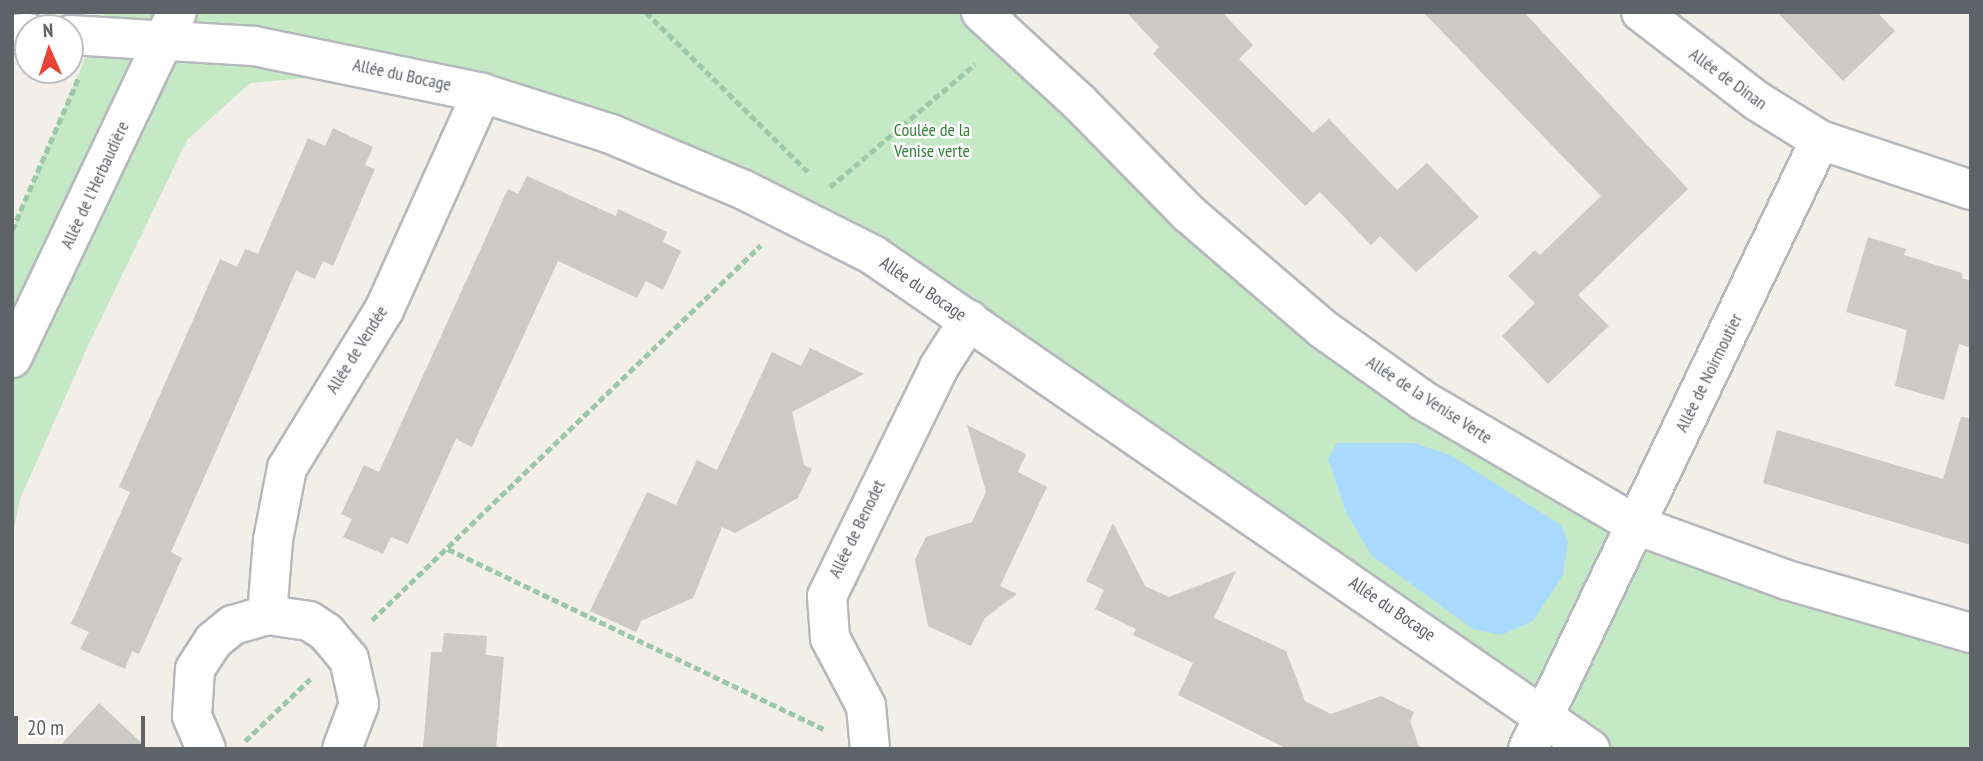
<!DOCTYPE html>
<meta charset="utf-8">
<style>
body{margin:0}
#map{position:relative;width:1983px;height:761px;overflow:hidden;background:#f1efe8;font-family:"PT Sans Narrow",sans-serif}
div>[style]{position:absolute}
.green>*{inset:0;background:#c5e8c5}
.water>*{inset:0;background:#aadaff}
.building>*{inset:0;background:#cccac5}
.path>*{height:4.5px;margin-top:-2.25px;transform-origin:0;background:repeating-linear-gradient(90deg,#9cc7a9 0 7px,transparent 0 10.5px)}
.roads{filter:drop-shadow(2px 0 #b5b8bc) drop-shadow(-2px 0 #b5b8bc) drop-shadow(0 2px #b5b8bc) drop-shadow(0 -2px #b5b8bc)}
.minor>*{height:38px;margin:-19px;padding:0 19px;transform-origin:19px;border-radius:19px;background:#fff}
span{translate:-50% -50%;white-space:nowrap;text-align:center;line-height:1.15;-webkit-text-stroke:5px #fff;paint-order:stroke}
.street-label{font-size:18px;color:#5f6368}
.park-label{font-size:18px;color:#348238}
.frame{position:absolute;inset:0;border:14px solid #5f6368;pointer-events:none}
.north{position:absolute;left:14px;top:14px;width:70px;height:70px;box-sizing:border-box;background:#fff;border:2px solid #bfc1c3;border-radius:50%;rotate:357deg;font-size:19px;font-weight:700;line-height:28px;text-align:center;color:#5f6368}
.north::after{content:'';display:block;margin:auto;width:24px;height:32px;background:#ea4335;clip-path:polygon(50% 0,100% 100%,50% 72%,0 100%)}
.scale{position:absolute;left:14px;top:716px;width:131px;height:32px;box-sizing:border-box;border:4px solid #5f6368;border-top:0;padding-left:9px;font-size:21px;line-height:24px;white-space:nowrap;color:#5f6368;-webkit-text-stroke:5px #fff;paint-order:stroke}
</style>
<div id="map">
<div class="green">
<div style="clip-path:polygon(105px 12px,981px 12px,1188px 213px,1565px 483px,1971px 633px,1971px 749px,1590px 749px,793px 214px,384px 71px,250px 83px,187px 140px,87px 348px,20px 499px,12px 539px,12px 230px)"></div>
</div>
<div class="water">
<div style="clip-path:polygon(1337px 443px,1413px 443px,1450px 455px,1561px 525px,1568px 542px,1563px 575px,1533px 621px,1501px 635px,1473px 629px,1371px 555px,1346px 512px,1328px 459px)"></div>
</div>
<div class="building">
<div style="clip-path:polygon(1126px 12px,1222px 12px,1253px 45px,1239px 59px,1313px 133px,1329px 119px,1397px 190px,1427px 163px,1479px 217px,1416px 272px,1380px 236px,1371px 245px,1320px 192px,1305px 206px,1153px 54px,1159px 47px)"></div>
<div style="clip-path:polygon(1423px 12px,1524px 12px,1688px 189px,1578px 295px,1609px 326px,1548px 384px,1502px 336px,1535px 303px,1508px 276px,1535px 250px,1540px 255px,1601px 196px)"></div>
<div style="clip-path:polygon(1777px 12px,1877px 12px,1895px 31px,1843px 81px)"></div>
<div style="clip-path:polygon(333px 128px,373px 147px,365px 165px,375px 169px,333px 266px,323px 261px,315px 279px,296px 271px,171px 552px,182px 558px,139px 654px,132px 651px,125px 669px,80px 649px,89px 632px,71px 624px,130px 492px,119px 487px,220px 259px,237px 267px,245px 249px,258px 254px,308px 138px,325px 146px)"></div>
<div style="clip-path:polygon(527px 176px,616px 216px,618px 209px,667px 232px,663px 242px,681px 251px,663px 290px,646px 281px,637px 298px,558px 261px,472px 447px,456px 439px,408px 544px,391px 537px,383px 554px,343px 537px,352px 519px,341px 514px,364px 465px,379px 472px,508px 189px,518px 194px)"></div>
<div style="clip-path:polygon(1868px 237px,1906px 249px,1904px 255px,1962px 273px,1962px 278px,1971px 281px,1971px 348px,1959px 344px,1944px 400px,1895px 386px,1907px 330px,1846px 312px)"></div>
<div style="clip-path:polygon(810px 348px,864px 374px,792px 412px,804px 465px,812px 469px,798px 498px,735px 533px,722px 527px,693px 598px,641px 621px,636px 632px,590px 611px,647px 492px,676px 505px,697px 460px,717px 470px,772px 352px,801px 366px)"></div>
<div style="clip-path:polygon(1961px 417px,1971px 418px,1971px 545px,1763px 483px,1777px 430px,1943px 479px)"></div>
<div style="clip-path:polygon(967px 425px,1026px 454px,1018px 472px,1047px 487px,1000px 586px,1017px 594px,985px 618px,971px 646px,928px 626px,915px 560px,926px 537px,972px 522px,986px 492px)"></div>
<div style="clip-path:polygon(1113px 523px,1145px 586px,1169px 597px,1236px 571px,1214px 618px,1286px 651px,1305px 701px,1331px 714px,1381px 696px,1414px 712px,1410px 721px,1420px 749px,1288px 749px,1178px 695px,1193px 663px,1133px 635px,1136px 629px,1095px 609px,1104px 590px,1086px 581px)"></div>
<div style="clip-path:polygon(444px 633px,487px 636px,486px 655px,504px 657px,496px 749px,423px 749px,431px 652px,442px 652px)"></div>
<div style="clip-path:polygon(99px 703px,148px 749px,57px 749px)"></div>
</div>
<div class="path">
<div style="left:646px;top:12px;width:229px;rotate:44.6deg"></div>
<div style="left:830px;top:187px;width:190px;rotate:-40.3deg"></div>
<div style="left:12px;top:230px;width:167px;rotate:-66.4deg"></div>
<div style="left:448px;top:549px;width:418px;rotate:25.6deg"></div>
<div style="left:372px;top:620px;width:540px;rotate:-43.95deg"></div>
<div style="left:245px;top:741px;width:90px;rotate:-43.6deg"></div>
</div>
<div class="roads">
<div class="minor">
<div style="left:981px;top:12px;width:133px;rotate:42.6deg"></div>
<div style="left:1079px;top:102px;width:156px;rotate:45.5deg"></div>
<div style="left:1188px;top:213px;width:178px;rotate:40.7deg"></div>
<div style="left:1323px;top:329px;width:124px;rotate:35.5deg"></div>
<div style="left:1424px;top:401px;width:246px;rotate:30.3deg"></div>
<div style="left:1636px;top:525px;width:161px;rotate:20deg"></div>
<div style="left:1787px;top:580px;width:191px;rotate:16.1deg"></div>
<div style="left:1641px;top:12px;width:146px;rotate:37.5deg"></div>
<div style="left:1757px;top:101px;width:74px;rotate:31.8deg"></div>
<div style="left:12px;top:34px;width:16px;rotate:-4deg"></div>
<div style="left:70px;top:35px;width:184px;rotate:3.4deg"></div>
<div style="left:254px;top:46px;width:233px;rotate:11.6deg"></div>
<div style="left:482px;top:93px;width:135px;rotate:17.6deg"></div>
<div style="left:611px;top:134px;width:144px;rotate:22.8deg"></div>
<div style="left:744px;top:190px;width:144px;rotate:26.7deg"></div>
<div style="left:873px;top:255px;width:871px;rotate:34.57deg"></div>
<div style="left:12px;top:358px;width:383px;rotate:-64.5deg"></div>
<div style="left:267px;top:615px;width:75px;rotate:-85.4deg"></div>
<div style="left:273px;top:540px;width:73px;rotate:-79deg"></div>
<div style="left:287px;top:468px;width:185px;rotate:-58.5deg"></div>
<div style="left:384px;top:310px;width:238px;rotate:-65.7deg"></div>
<div style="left:206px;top:749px;width:36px;rotate:-113deg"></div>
<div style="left:192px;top:716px;width:47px;rotate:-86.3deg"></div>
<div style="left:195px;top:669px;width:33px;rotate:-57deg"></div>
<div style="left:213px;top:641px;width:26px;rotate:-39deg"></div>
<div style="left:233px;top:625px;width:35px;rotate:-16deg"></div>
<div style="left:267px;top:615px;width:42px;rotate:8.1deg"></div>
<div style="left:309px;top:621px;width:20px;rotate:33deg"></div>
<div style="left:326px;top:632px;width:35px;rotate:50deg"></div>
<div style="left:349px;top:659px;width:46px;rotate:77.5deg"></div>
<div style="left:359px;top:704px;width:48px;rotate:110.7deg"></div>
<div style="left:870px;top:749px;width:43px;rotate:-95.3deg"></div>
<div style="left:866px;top:706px;width:77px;rotate:-117.9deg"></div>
<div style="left:830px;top:638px;width:42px;rotate:-94.1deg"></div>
<div style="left:827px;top:596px;width:255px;rotate:-63.9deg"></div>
<div style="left:939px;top:367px;width:56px;rotate:-57.4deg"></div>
<div style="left:1528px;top:749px;width:675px;rotate:-64.38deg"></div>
<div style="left:1820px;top:140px;width:159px;rotate:18.3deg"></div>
</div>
</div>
<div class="street-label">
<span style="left:402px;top:75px;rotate:12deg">Allée du Bocage</span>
<span style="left:1728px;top:79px;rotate:36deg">Allée de Dinan</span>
<span style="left:95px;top:185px;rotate:-65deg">Allée de l'Herbaudière</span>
<span style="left:923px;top:289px;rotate:34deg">Allée du Bocage</span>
<span style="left:357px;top:350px;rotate:-58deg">Allée de Vendée</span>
<span style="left:1709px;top:373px;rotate:-64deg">Allée de Noirmoutier</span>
<span style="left:1429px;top:400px;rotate:33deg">Allée de la Venise Verte</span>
<span style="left:857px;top:529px;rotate:-64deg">Allée de Benodet</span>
<span style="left:1392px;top:609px;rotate:34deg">Allée du Bocage</span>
</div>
<div class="park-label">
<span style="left:932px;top:141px">Coulée de la<br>Venise verte</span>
</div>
<div class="frame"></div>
<div class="north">N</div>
<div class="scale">20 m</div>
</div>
